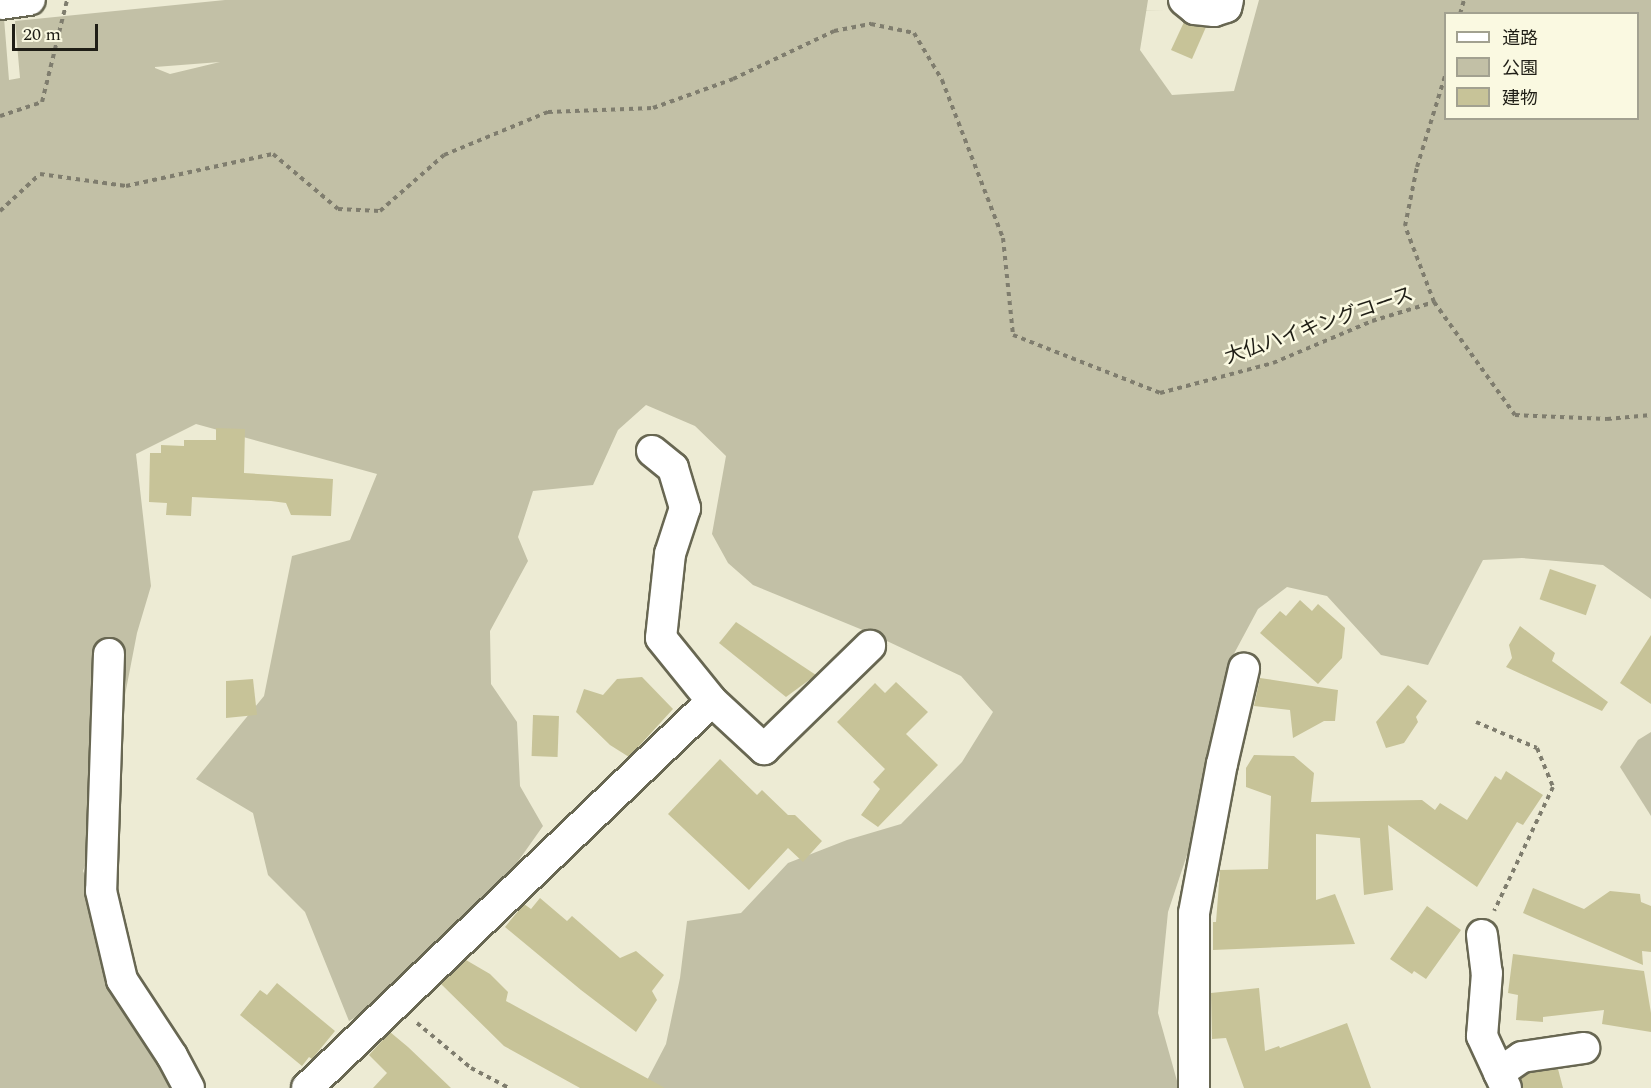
<!DOCTYPE html>
<meta charset="utf-8">
<style>
body{margin:0}
#map{position:relative;width:1651px;height:1088px;overflow:hidden;background:#edebd4;font-family:Spectral,"Noto Sans JP",serif}
div>[style]{position:absolute}
.green>*{inset:0;background:#c2c0a6}
.building>*{inset:0;background:#c7c398;transform-origin:0 0}
.path>*{height:4px;margin-top:-2px;transform-origin:0;background:repeating-linear-gradient(90deg,#7f7d6e 0 4.5px,transparent 0 9px)}
.roads{filter:drop-shadow(2px 0 #686752) drop-shadow(-2px 0 #686752) drop-shadow(0 2px #686752) drop-shadow(0 -2px #686752)}
.minor>*{height:30px;margin:-15px;padding:0 15px;transform-origin:15px;border-radius:15px;background:#fff}
span{translate:-50% -50%;white-space:nowrap;text-align:center;line-height:1.15;-webkit-text-stroke:5px #faf9e1;paint-order:stroke}
.street-label{font-size:20px;color:#1f1e16}
.legend{position:absolute;left:1444px;top:12px;width:195px;height:108px;box-sizing:border-box;background:#faf9e1;border:2px solid #a2a190;margin:0;padding:8px 10px;list-style:none;font-size:18px;color:#1f1e16}
.legend li{display:flex;align-items:center;gap:12px;height:30px}
.legend b{width:30px;border:2px solid #a2a190}
.scale{position:absolute;left:12px;top:24px;width:86px;height:27px;box-sizing:border-box;border:3px solid #1f1e16;border-top:0;padding-left:8px;font-size:18px;line-height:21px;white-space:nowrap;color:#1f1e16;-webkit-text-stroke:4px #faf9e1;paint-order:stroke}
</style>
<div id="map">
<div class="green">
<div style="clip-path:polygon(evenodd,225px 0,1148px 0,1140px 50px,1172px 95px,1234px 91px,1259px 0,1651px 0,1651px 599px,1603px 565px,1522px 558px,1483px 560px,1428px 665px,1381px 655px,1327px 596px,1287px 587px,1258px 609px,1229px 663px,1203px 807px,1168px 912px,1158px 1013px,1179px 1088px,643px 1088px,666px 1044px,680px 978px,687px 921px,741px 913px,788px 863px,847px 840px,901px 824px,962px 762px,993px 712px,961px 676px,870px 633px,753px 585px,728px 563px,712px 534px,726px 456px,695px 426px,646px 405px,618px 430px,593px 485px,533px 491px,518px 537px,528px 561px,490px 631px,491px 684px,517px 722px,520px 786px,543px 826px,502px 884px,415px 985px,349px 1021px,305px 912px,268px 875px,253px 813px,196px 779px,264px 696px,292px 556px,350px 540px,377px 474px,196px 424px,136px 454px,151px 586px,137px 633px,114px 752px,114px 781px,83px 871px,141px 993px,159px 1040px,169px 1088px,0 1088px,0 18px,4px 18px,9px 80px,20px 78px,15px 21px,225px 0,1446px 14px,1638px 14px,1638px 118px,1446px 118px,1446px 14px,225px 0,220px 62px,170px 74px,155px 68px,155px 67px,220px 62px)"></div>
<div style="clip-path:polygon(1651px 732px,1651px 816px,1620px 767px,1638px 740px)"></div>
</div>
<div class="building">
<div style="clip-path:polygon(1184px 22px,1206px 27px,1192px 59px,1171px 50px)"></div>
<div style="clip-path:polygon(216px 428px,245px 429px,244px 473px,333px 479px,331px 516px,291px 515px,286px 503px,271px 501px,192px 497px,191px 516px,166px 515px,167px 503px,149px 502px,150px 453px,161px 453px,161px 445px,184px 446px,184px 440px,216px 440px)"></div>
<div style="left:1550px;top:569px;width:49px;height:32px;rotate:19deg"></div>
<div style="clip-path:polygon(1300px 600px,1312px 611px,1318px 604px,1345px 628px,1342px 658px,1318px 684px,1260px 633px,1280px 611px,1286px 616px)"></div>
<div style="clip-path:polygon(736px 622px,816px 675px,786px 697px,719px 643px)"></div>
<div style="clip-path:polygon(1520px 626px,1555px 653px,1552px 661px,1608px 702px,1602px 711px,1506px 667px,1512px 658px,1509px 645px)"></div>
<div style="clip-path:polygon(1651px 635px,1651px 704px,1620px 683px)"></div>
<div style="clip-path:polygon(642px 677px,673px 709px,629px 757px,610px 745px,576px 712px,584px 689px,603px 695px,617px 679px)"></div>
<div style="clip-path:polygon(1260px 678px,1338px 690px,1335px 721px,1324px 721px,1293px 738px,1290px 710px,1254px 706px)"></div>
<div style="clip-path:polygon(253px 679px,257px 715px,226px 718px,226px 681px)"></div>
<div style="clip-path:polygon(896px 682px,928px 712px,906px 734px,938px 765px,878px 827px,861px 815px,880px 789px,873px 782px,885px 769px,837px 722px,875px 683px,885px 693px)"></div>
<div style="clip-path:polygon(1408px 685px,1427px 701px,1416px 717px,1418px 722px,1404px 743px,1386px 748px,1376px 722px)"></div>
<div style="left:533px;top:715px;width:26px;height:41px;rotate:2deg"></div>
<div style="clip-path:polygon(1254px 755px,1294px 756px,1314px 773px,1311px 802px,1422px 800px,1435px 810px,1440px 803px,1467px 820px,1495px 776px,1501px 780px,1506px 771px,1543px 795px,1523px 825px,1517px 822px,1477px 887px,1388px 825px,1393px 890px,1364px 895px,1360px 838px,1316px 834px,1316px 900px,1335px 894px,1355px 944px,1213px 950px,1213px 922px,1216px 922px,1220px 870px,1268px 869px,1271px 796px,1246px 787px,1246px 768px)"></div>
<div style="clip-path:polygon(720px 759px,757px 795px,762px 790px,788px 815px,795px 815px,822px 841px,803px 862px,788px 848px,749px 890px,668px 814px)"></div>
<div style="clip-path:polygon(1533px 888px,1584px 909px,1610px 891px,1640px 894px,1641px 902px,1651px 906px,1651px 952px,1642px 951px,1643px 965px,1523px 913px)"></div>
<div style="clip-path:polygon(540px 898px,567px 921px,572px 916px,620px 958px,636px 951px,664px 975px,652px 991px,657px 1000px,636px 1032px,581px 990px,505px 927px,524px 904px,531px 909px)"></div>
<div style="clip-path:polygon(1427px 906px,1461px 930px,1426px 979px,1414px 971px,1412px 974px,1390px 959px)"></div>
<div style="clip-path:polygon(1513px 954px,1644px 971px,1651px 1013px,1651px 1032px,1602px 1024px,1604px 1010px,1543px 1017px,1543px 1022px,1516px 1020px,1518px 995px,1508px 993px)"></div>
<div style="clip-path:polygon(466px 960px,490px 974px,508px 992px,506px 1001px,665px 1088px,580px 1088px,504px 1046px,441px 984px)"></div>
<div style="clip-path:polygon(277px 983px,335px 1031px,312px 1059px,309px 1057px,302px 1066px,240px 1015px,260px 990px,267px 995px)"></div>
<div style="clip-path:polygon(1259px 988px,1265px 1051px,1279px 1046px,1280px 1048px,1347px 1023px,1371px 1088px,1244px 1088px,1226px 1038px,1212px 1039px,1211px 993px)"></div>
<div style="clip-path:polygon(390px 1032px,408px 1047px,451px 1088px,373px 1088px,387px 1073px,369px 1055px)"></div>
<div style="clip-path:polygon(1558px 1069px,1563px 1088px,1523px 1088px,1521px 1079px,1529px 1073px)"></div>
</div>
<div class="path">
<div style="left:1460px;top:14px;width:15px;rotate:-74deg"></div>
<div style="left:0;top:116px;width:44px;rotate:-18.4deg"></div>
<div style="left:42px;top:102px;width:105px;rotate:-76.2deg"></div>
<div style="left:0;top:211px;width:54px;rotate:-42.8deg"></div>
<div style="left:40px;top:174px;width:87px;rotate:7.9deg"></div>
<div style="left:126px;top:186px;width:150px;rotate:-12.3deg"></div>
<div style="left:273px;top:154px;width:85px;rotate:40.2deg"></div>
<div style="left:338px;top:209px;width:42px;rotate:2.7deg"></div>
<div style="left:380px;top:211px;width:85px;rotate:-41.2deg"></div>
<div style="left:444px;top:155px;width:113px;rotate:-22.5deg"></div>
<div style="left:548px;top:112px;width:105px;rotate:-2.2deg"></div>
<div style="left:653px;top:108px;width:85px;rotate:-19.9deg"></div>
<div style="left:733px;top:79px;width:112px;rotate:-25.4deg"></div>
<div style="left:834px;top:31px;width:38px;rotate:-11deg"></div>
<div style="left:871px;top:24px;width:44px;rotate:11.8deg"></div>
<div style="left:914px;top:33px;width:55px;rotate:59.2deg"></div>
<div style="left:942px;top:80px;width:169px;rotate:68.9deg"></div>
<div style="left:1003px;top:238px;width:98px;rotate:84.1deg"></div>
<div style="left:1013px;top:335px;width:158px;rotate:21.5deg"></div>
<div style="left:1160px;top:393px;width:117px;rotate:-14.9deg"></div>
<div style="left:1273px;top:363px;width:108px;rotate:-23deg"></div>
<div style="left:1372px;top:321px;width:65px;rotate:-17deg"></div>
<div style="left:1434px;top:302px;width:139px;rotate:54.4deg"></div>
<div style="left:1515px;top:415px;width:92px;rotate:2.5deg"></div>
<div style="left:1607px;top:419px;width:44px;rotate:-5.2deg"></div>
<div style="left:1434px;top:302px;width:81px;rotate:-110.9deg"></div>
<div style="left:1405px;top:226px;width:60px;rotate:-78.5deg"></div>
<div style="left:1417px;top:167px;width:98px;rotate:-72.9deg"></div>
<div style="left:1476px;top:722px;width:66px;rotate:23.1deg"></div>
<div style="left:1537px;top:748px;width:42px;rotate:67.7deg"></div>
<div style="left:1553px;top:787px;width:137px;rotate:115.4deg"></div>
<div style="left:417px;top:1023px;width:70px;rotate:39.8deg"></div>
<div style="left:471px;top:1068px;width:43px;rotate:27.8deg"></div>
</div>
<div class="roads">
<div class="minor">
<div style="left:1184px;top:0;width:14px;rotate:39deg"></div>
<div style="left:1195px;top:9px;width:19px;rotate:6deg"></div>
<div style="left:1214px;top:11px;width:13px;rotate:-18deg"></div>
<div style="left:1226px;top:7px;width:7px;rotate:-74deg"></div>
<div style="left:0;top:4px;width:30px;rotate:-8deg"></div>
<div style="left:652px;top:451px;width:27px;rotate:39deg"></div>
<div style="left:673px;top:468px;width:42px;rotate:73.3deg"></div>
<div style="left:685px;top:508px;width:48px;rotate:108.1deg"></div>
<div style="left:670px;top:554px;width:84px;rotate:96.1deg"></div>
<div style="left:661px;top:638px;width:81px;rotate:51deg"></div>
<div style="left:109px;top:654px;width:237px;rotate:91.9deg"></div>
<div style="left:101px;top:891px;width:91px;rotate:76.7deg"></div>
<div style="left:122px;top:980px;width:91px;rotate:56.7deg"></div>
<div style="left:172px;top:1056px;width:36px;rotate:62deg"></div>
<div style="left:1482px;top:935px;width:38px;rotate:83deg"></div>
<div style="left:1487px;top:973px;width:63px;rotate:94.5deg"></div>
<div style="left:1482px;top:1036px;width:57px;rotate:65.2deg"></div>
<div style="left:1499px;top:1073px;width:28px;rotate:-35deg"></div>
<div style="left:1522px;top:1057px;width:63px;rotate:-8.3deg"></div>
<div style="left:307px;top:1088px;width:560px;rotate:-43.7deg"></div>
<div style="left:712px;top:701px;width:71px;rotate:42.7deg"></div>
<div style="left:764px;top:749px;width:148px;rotate:-44.2deg"></div>
<div style="left:1194px;top:1088px;width:175px;rotate:-90deg"></div>
<div style="left:1194px;top:913px;width:152px;rotate:-79.4deg"></div>
<div style="left:1222px;top:764px;width:98px;rotate:-77deg"></div>
</div>
</div>
<div class="street-label">
<span style="left:1319px;top:326px;rotate:-19deg">大仏ハイキングコース</span>
</div>
<ul class="legend">
<li><b style="height:8px;background:#fff"></b>道路</li>
<li><b style="height:16px;background:#c2c0a6"></b>公園</li>
<li><b style="height:16px;background:#c7c398"></b>建物</li>
</ul>
<div class="scale">20 m</div>
</div>
